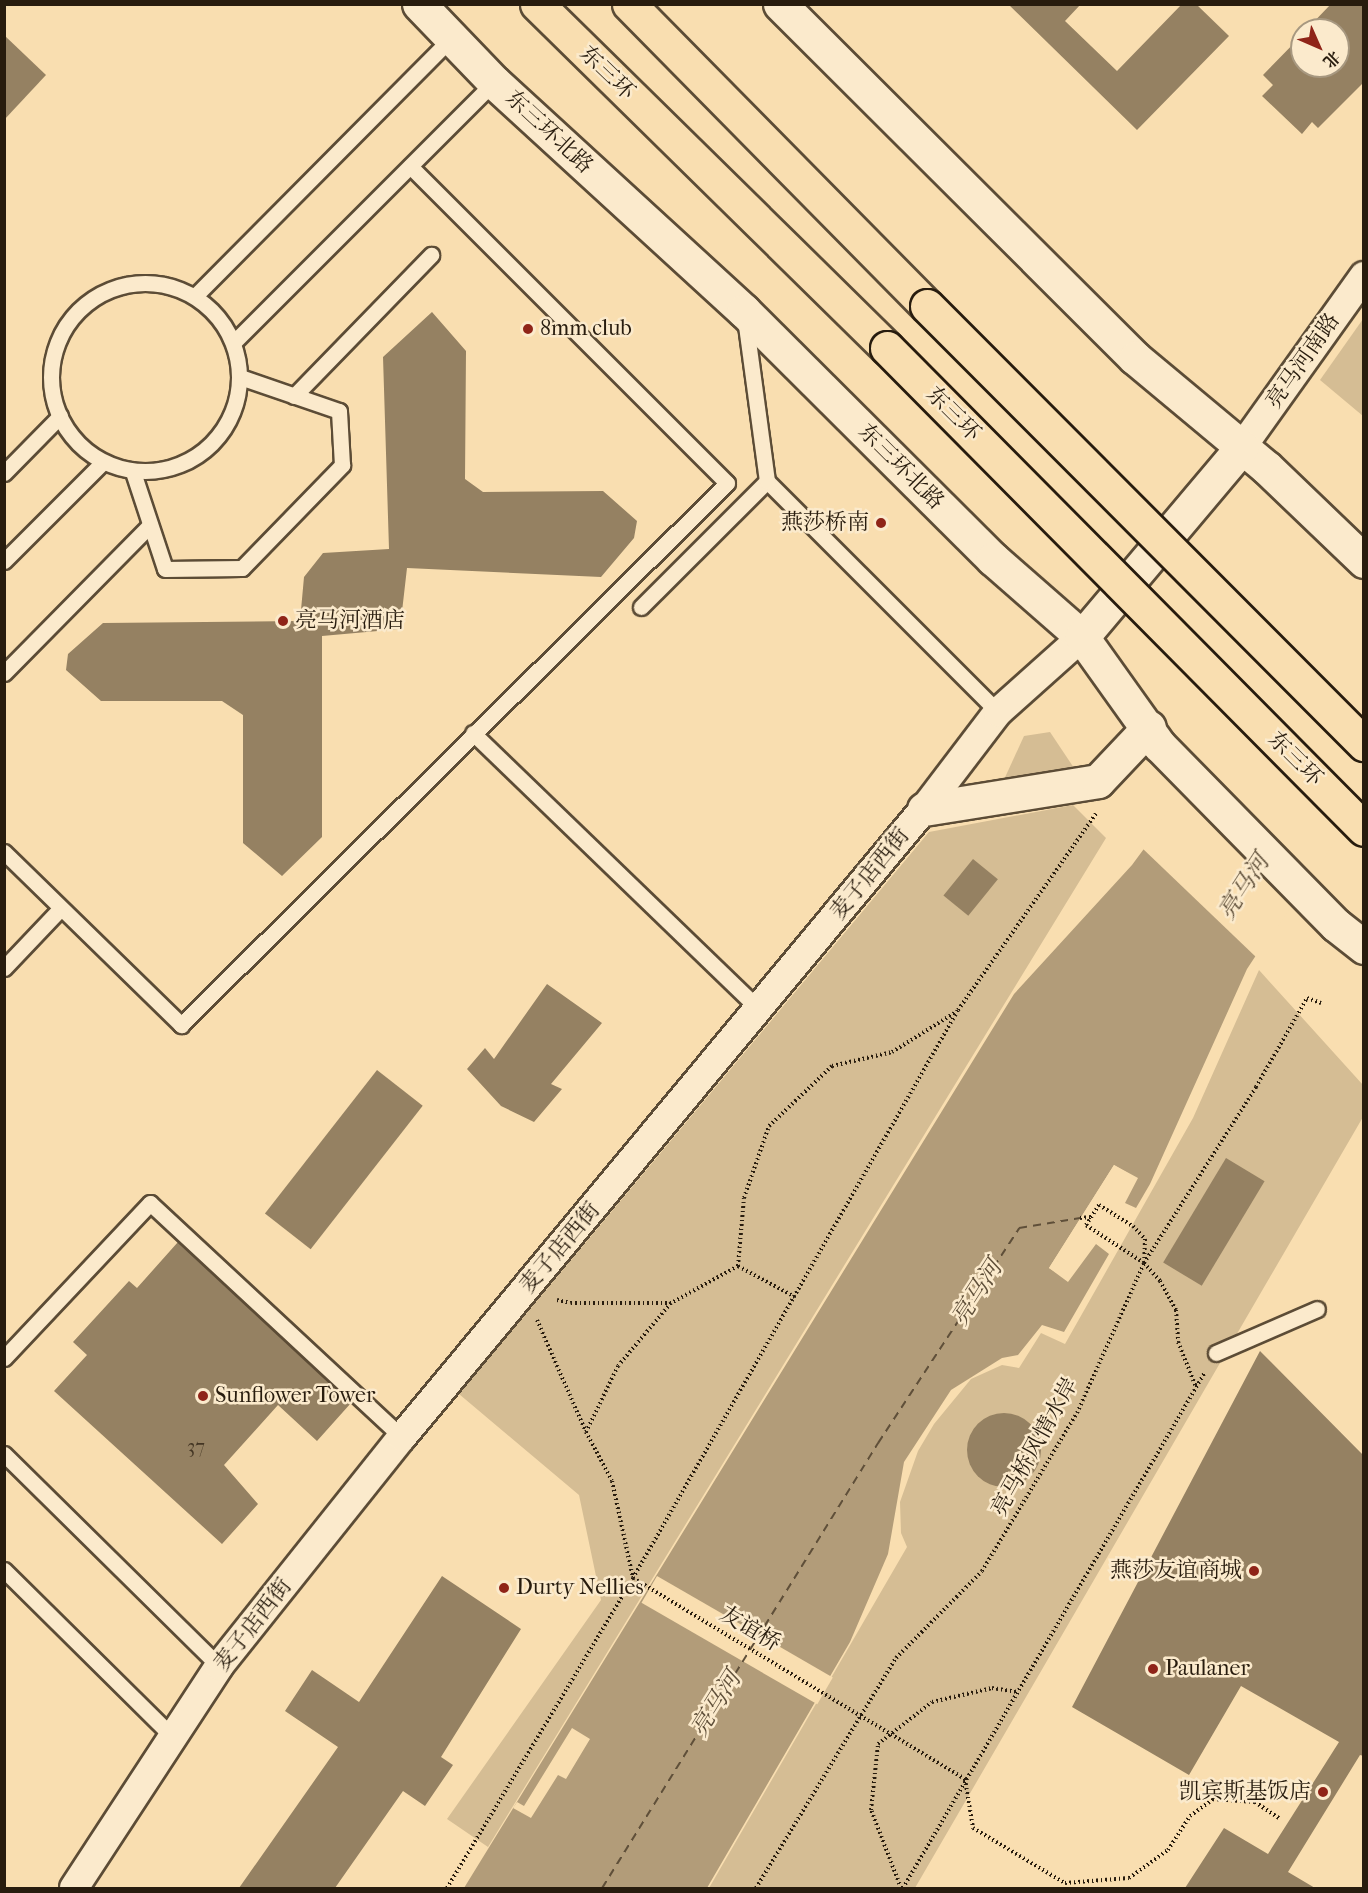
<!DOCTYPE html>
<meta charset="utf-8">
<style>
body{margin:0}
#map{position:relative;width:1368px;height:1893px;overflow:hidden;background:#f9deb0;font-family:"IM FELL French Canon","Noto Serif SC",serif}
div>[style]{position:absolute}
.green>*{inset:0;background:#d5bd94}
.water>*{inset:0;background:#b29c79}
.pier>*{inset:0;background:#f9deb0;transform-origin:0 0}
.ferry>*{height:1.5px;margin-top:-0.75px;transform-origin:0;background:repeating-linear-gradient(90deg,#5f4f39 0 8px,transparent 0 14px)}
.building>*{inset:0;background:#958162;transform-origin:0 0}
.round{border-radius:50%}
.path>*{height:4px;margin-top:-2px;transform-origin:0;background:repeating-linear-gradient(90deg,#281c0e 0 1.5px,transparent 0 4.5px)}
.roads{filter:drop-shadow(2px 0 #5c4c36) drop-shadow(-2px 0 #5c4c36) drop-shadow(0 2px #5c4c36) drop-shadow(0 -2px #5c4c36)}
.service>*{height:15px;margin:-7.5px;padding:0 7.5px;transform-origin:7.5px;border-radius:7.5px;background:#fbeacc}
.service>.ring{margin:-7.5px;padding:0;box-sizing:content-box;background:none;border:15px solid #fbeacc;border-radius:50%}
.minor>*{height:28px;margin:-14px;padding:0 14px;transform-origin:14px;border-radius:14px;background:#fbeacc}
.tertiary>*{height:33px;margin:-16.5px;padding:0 16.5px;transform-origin:16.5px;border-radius:16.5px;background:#fbeacc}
.trunk>*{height:33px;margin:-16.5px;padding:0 16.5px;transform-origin:16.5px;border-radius:16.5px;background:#f9deb0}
.bridges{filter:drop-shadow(2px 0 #281c0e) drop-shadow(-2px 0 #281c0e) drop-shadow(0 2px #281c0e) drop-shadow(0 -2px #281c0e)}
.trunk-bridge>*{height:33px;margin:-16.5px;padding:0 16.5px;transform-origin:16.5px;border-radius:16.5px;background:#f9deb0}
.dots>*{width:16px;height:16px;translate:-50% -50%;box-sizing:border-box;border:3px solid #fbeacc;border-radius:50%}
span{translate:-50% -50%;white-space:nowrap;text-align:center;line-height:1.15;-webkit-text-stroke:5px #fbeacc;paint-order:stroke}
.number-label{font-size:20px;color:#433523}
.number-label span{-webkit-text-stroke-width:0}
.street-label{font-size:22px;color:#281c0e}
.poi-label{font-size:22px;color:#281c0e}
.left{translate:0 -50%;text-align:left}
.right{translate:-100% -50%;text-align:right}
.water-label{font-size:24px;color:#5f4f39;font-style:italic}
.frame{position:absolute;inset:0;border:6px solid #281c0e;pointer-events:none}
.north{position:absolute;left:1290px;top:18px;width:60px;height:60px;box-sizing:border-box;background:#fbeacc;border:2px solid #a79880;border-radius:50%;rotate:135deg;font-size:16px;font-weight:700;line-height:24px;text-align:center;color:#281c0e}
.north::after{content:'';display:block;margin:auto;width:21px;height:27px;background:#8f2418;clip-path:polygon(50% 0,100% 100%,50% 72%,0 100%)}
</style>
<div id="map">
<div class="green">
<div style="clip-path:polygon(1363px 319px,1363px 416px,1320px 380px)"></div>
<div style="clip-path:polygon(1050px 732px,1074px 768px,1048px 777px,1002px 784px,1024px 736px)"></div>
<div style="clip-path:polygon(1073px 805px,1106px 838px,488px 1847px,447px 1819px,601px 1600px,579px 1495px,459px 1394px,929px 832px)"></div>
<div style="clip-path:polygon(1259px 970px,1363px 1085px,1363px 1117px,915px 1888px,709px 1888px,907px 1547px,901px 1533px,900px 1502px,918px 1451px,934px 1424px,971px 1379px,1002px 1365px,1019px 1368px,1041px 1333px,1065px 1344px,1193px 1118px)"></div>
</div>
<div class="water">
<div style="clip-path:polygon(1363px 552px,1363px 793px,1247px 969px,1150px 1184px,1136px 1208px,1125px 1203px,1138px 1178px,1114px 1165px,1049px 1268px,1068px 1282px,1096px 1244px,1109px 1254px,1064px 1332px,1042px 1325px,1018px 1355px,1002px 1358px,951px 1390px,904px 1462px,888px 1554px,850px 1642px,707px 1888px,464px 1888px,1014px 994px,1132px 865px)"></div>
</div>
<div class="pier">
<div style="clip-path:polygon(1364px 549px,1364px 798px,1257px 958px,1141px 847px)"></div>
<div style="clip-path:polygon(1114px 1165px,1131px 1175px,1115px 1169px,1053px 1268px,1065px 1278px,1049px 1268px)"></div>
<div style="left:657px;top:1576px;width:203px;height:31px;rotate:30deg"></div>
<div style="clip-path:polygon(572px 1728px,590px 1739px,566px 1779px,558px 1775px,531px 1818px,513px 1808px,517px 1802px,524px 1806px)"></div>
</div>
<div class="ferry">
<div style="left:602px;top:1888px;width:524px;rotate:-58.19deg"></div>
<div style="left:878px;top:1443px;width:257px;rotate:-56.7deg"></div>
<div style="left:1019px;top:1228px;width:62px;rotate:-9.3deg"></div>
</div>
<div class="building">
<div style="clip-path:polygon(1008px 4px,1081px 4px,1065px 21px,1117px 71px,1182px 4px,1196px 4px,1229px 36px,1137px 130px)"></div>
<div style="clip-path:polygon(1331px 4px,1364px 4px,1364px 82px,1318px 128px,1312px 122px,1302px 134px,1262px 96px,1273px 85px,1263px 75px,1302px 35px,1302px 66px,1338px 66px,1338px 30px,1306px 30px)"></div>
<div style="clip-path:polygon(4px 35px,46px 75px,4px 120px)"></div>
<div style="clip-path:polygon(432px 312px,466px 351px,465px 479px,483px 492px,603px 491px,637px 521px,634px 538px,601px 577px,407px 568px,400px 629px,322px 636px,322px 837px,282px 876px,243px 843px,243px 715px,222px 701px,101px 701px,66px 670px,68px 654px,103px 623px,300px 621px,304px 577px,323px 553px,389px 549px,383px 357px)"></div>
<div style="left:973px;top:859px;width:32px;height:47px;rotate:39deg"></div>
<div style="clip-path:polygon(547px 984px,602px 1023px,551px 1084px,562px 1089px,534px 1122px,501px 1106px,467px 1069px,485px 1048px,494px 1059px)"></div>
<div style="left:377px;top:1070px;width:58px;height:182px;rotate:38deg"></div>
<div style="left:1226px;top:1158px;width:45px;height:122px;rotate:31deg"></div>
<div style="clip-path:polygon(178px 1242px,351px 1403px,317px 1441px,278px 1405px,224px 1465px,258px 1504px,222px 1544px,54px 1391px,87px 1355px,73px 1342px,129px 1281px,137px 1288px)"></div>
<div style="clip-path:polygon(1260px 1351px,1364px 1456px,1364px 1756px,1360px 1755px,1288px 1872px,1315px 1888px,1185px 1888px,1224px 1828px,1268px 1854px,1339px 1742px,1241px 1686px,1189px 1775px,1072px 1707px)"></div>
<div class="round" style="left:967px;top:1413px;width:74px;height:74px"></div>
<div style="clip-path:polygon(442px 1576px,521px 1629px,441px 1757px,453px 1765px,425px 1806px,403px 1791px,335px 1888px,239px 1888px,338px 1747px,285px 1711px,312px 1670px,359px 1702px)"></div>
</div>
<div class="path">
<div style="left:1080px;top:1218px;width:11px;rotate:-5deg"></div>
<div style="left:1144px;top:1263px;width:69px;rotate:-146.8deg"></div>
<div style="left:1086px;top:1225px;width:24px;rotate:-57deg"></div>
<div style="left:1099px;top:1205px;width:40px;rotate:32deg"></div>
<div style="left:1133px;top:1226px;width:18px;rotate:47deg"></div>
<div style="left:1145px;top:1239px;width:24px;rotate:92deg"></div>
<div style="left:1144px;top:1263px;width:24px;rotate:48deg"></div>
<div style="left:1160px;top:1281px;width:33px;rotate:61deg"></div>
<div style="left:1176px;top:1310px;width:32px;rotate:86deg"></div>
<div style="left:1178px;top:1342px;width:48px;rotate:68.2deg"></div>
<div style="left:738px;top:1266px;width:68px;rotate:-85deg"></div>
<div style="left:744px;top:1198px;width:76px;rotate:-70.9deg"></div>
<div style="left:769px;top:1126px;width:87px;rotate:-43.6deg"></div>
<div style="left:832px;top:1066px;width:62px;rotate:-13.1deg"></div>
<div style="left:892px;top:1052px;width:75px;rotate:-32deg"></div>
<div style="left:795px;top:1297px;width:65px;rotate:-151.5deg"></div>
<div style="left:738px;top:1266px;width:77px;rotate:151.1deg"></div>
<div style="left:671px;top:1303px;width:82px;rotate:130.1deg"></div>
<div style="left:618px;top:1366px;width:73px;rotate:115.9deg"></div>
<div style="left:586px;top:1432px;width:55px;rotate:62deg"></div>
<div style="left:612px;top:1481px;width:99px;rotate:77.8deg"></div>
<div style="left:633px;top:1578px;width:388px;rotate:31.2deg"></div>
<div style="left:965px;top:1779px;width:50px;rotate:80.7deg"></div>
<div style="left:973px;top:1828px;width:107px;rotate:30.9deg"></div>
<div style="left:1065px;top:1883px;width:64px;rotate:-4.5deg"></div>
<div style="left:1129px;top:1878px;width:48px;rotate:-35.7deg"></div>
<div style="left:1168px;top:1850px;width:40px;rotate:-57.1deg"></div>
<div style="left:1190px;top:1816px;width:29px;rotate:-36deg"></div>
<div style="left:1213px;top:1799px;width:42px;rotate:4.1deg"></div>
<div style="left:1255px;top:1802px;width:29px;rotate:34deg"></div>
<div style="left:557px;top:1300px;width:14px;rotate:12deg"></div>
<div style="left:571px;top:1303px;width:100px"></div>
<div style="left:537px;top:1320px;width:122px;rotate:66.4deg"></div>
<div style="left:447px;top:1888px;width:362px;rotate:-59deg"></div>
<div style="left:633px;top:1578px;width:654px;rotate:-60.22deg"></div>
<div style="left:958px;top:1010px;width:240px;rotate:-54.9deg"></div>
<div style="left:756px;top:1888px;width:269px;rotate:-58.7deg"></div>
<div style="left:896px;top:1658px;width:122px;rotate:-45.3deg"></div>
<div style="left:982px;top:1571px;width:184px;rotate:-59deg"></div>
<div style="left:1077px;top:1413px;width:164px;rotate:-65.9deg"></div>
<div style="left:1144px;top:1263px;width:209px;rotate:-57.5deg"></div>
<div style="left:1256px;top:1087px;width:103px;rotate:-60.2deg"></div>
<div style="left:1307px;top:998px;width:15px;rotate:20deg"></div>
<div style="left:901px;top:1888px;width:84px;rotate:-111deg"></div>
<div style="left:871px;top:1810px;width:66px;rotate:-83.9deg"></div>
<div style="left:878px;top:1744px;width:68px;rotate:-37.9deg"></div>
<div style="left:932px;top:1702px;width:62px;rotate:-13.1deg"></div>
<div style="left:992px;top:1688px;width:26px;rotate:9deg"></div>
<div style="left:903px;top:1888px;width:598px;rotate:-59.66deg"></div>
</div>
<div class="roads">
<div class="service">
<div class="ring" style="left:51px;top:283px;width:173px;height:173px"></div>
<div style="left:195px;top:296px;width:363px;rotate:-45.2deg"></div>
<div style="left:234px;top:342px;width:368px;rotate:-45deg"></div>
<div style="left:294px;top:396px;width:197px;rotate:-45.8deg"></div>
<div style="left:133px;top:472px;width:102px;rotate:71.7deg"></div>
<div style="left:165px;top:569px;width:77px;rotate:-0.7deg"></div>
<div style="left:242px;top:568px;width:144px;rotate:-45.8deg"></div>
<div style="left:342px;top:465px;width:54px;rotate:-93.2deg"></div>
<div style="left:339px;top:411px;width:105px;rotate:-161deg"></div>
<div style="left:4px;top:473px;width:80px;rotate:-45.5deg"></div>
<div style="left:767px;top:481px;width:327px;rotate:45deg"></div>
<div style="left:4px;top:561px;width:139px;rotate:-45deg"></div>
<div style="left:641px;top:607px;width:178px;rotate:-45deg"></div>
<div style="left:767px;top:481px;width:163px;rotate:-97.7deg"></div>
<div style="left:4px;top:673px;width:208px;rotate:-45.4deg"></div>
<div style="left:473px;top:733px;width:397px;rotate:44deg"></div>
<div style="left:4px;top:852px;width:248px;rotate:44.3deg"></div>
<div style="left:181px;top:1025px;width:769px;rotate:-44.79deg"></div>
<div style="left:727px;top:483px;width:448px;rotate:-135deg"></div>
<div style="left:4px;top:968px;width:81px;rotate:-46.5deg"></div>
<div style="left:1216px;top:1353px;width:110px;rotate:-23.5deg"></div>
<div style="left:4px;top:1358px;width:213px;rotate:-46.7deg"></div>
<div style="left:150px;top:1203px;width:344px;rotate:42.9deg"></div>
<div style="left:4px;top:1454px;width:302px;rotate:44.6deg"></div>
<div style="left:4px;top:1570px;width:238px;rotate:44.7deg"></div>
</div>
<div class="minor">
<div style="left:1242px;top:447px;width:210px;rotate:-54.5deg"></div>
<div style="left:74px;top:1888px;width:265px;rotate:-56.8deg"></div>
<div style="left:219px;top:1666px;width:293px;rotate:-51.4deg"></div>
<div style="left:402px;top:1437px;width:817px;rotate:-50.27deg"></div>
<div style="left:924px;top:809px;width:122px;rotate:-52.7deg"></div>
<div style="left:998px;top:712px;width:113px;rotate:-41.8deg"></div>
</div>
<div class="tertiary">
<div style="left:419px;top:4px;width:108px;rotate:46.1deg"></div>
<div style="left:494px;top:82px;width:339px;rotate:42.5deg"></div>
<div style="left:744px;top:311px;width:351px;rotate:44.9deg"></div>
<div style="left:993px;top:559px;width:118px;rotate:41.2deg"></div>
<div style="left:1082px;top:637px;width:133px;rotate:54.5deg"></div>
<div style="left:1159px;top:745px;width:252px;rotate:45.5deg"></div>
<div style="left:1336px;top:925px;width:36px;rotate:38deg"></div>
<div style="left:780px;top:4px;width:501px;rotate:44.92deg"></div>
<div style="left:1135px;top:358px;width:170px;rotate:39.8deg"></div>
<div style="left:1266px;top:467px;width:136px;rotate:43.8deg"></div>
<div style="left:1082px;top:637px;width:248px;rotate:-49.9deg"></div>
<div style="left:924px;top:809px;width:176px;rotate:-9.1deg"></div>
<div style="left:1098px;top:781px;width:74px;rotate:-46.6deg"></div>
</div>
<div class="trunk">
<div style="left:537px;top:4px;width:491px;rotate:44.5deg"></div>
<div style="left:629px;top:4px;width:424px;rotate:45.4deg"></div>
</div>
</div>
<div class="bridges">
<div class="trunk-bridge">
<div style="left:927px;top:306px;width:619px;rotate:45.07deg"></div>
<div style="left:887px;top:348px;width:677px;rotate:45.24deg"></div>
</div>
</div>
<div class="dots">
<div style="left:528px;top:329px;background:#8f2418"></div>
<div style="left:881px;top:523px;background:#8f2418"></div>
<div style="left:283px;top:621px;background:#8f2418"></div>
<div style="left:203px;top:1396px;background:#8f2418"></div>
<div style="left:1254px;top:1571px;background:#8f2418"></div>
<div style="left:504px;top:1588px;background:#8f2418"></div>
<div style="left:1153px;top:1669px;background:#8f2418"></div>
<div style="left:1323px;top:1792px;background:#8f2418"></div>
</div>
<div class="number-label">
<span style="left:196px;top:1446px">37</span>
</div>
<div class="street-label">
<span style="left:607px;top:73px;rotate:44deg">东三环</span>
<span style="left:549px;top:132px;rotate:43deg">东三环北路</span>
<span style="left:1303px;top:361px;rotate:-55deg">亮马河南路</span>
<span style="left:953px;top:414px;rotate:45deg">东三环</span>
<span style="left:901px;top:467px;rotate:45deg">东三环北路</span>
<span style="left:1295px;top:759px;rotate:45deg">东三环</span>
<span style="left:870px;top:874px;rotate:-51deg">麦子店西街</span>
<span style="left:560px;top:1248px;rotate:-50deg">麦子店西街</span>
<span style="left:1035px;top:1447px;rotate:-61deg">亮马桥风情水岸</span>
<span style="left:253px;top:1625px;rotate:-52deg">麦子店西街</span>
<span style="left:750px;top:1629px;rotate:31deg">友谊桥</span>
</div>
<div class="poi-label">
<span class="left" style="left:540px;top:329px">8mm club</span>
<span class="right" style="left:869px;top:523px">燕莎桥南</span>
<span class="left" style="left:295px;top:621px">亮马河酒店</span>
<span class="left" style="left:215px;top:1396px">Sunflower Tower</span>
<span class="right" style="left:1242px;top:1571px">燕莎友谊商城</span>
<span class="left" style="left:516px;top:1588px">Durty Nellies</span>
<span class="left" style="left:1165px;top:1669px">Paulaner</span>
<span class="right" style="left:1311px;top:1792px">凯宾斯基饭店</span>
</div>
<div class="water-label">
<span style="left:1244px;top:887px;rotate:-57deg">亮马河</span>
<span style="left:977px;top:1293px;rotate:-57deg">亮马河</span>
<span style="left:716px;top:1704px;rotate:-58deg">亮马河</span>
</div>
<div class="frame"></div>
<div class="north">北</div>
</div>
